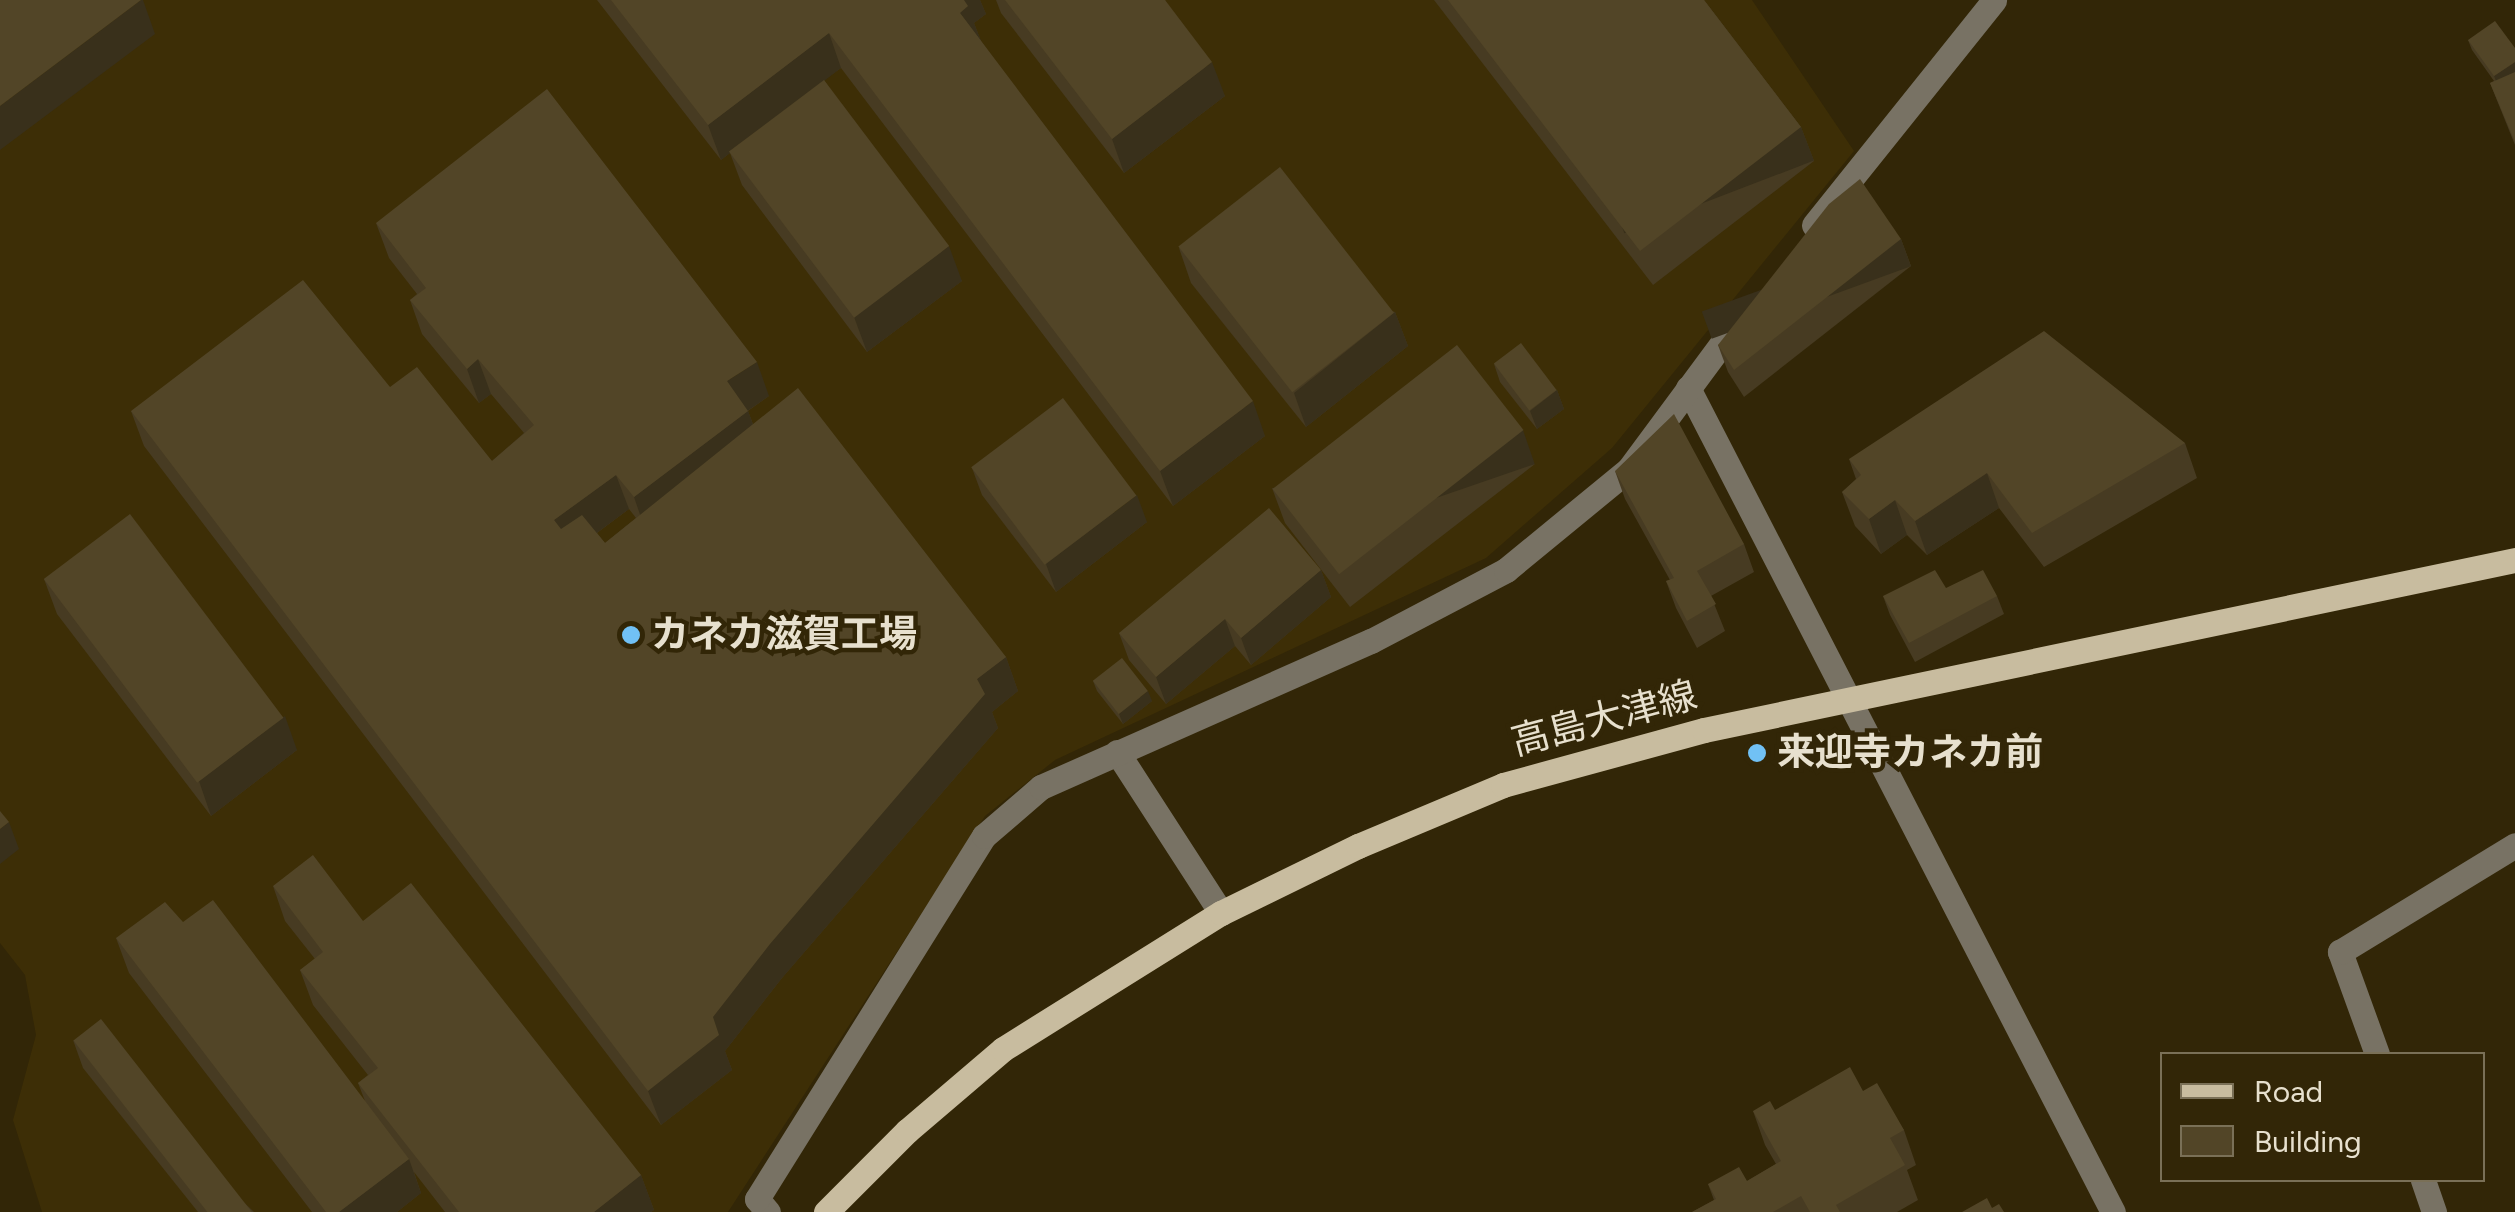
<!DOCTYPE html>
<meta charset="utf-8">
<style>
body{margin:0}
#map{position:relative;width:2515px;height:1212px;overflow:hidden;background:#322607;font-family:Figtree,"Noto Sans JP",sans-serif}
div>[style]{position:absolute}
.built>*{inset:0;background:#3d2e06}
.minor>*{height:25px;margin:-12.5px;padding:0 12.5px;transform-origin:12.5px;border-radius:12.5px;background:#787264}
.major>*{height:25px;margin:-12.5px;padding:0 12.5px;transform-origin:12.5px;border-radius:12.5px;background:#c8bc9f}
.wall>*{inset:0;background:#473b22}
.shaded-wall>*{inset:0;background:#39301b;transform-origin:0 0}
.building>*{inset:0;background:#524527;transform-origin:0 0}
.dots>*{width:28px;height:28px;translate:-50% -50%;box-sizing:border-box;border:5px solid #322607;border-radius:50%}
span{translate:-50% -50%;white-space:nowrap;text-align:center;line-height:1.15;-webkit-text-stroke:9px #322607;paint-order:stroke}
.poi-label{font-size:38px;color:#e7e0ce;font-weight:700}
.left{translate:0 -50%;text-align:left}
.street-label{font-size:38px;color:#e7e0ce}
.legend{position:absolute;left:2160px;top:1052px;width:325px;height:130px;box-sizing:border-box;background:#322607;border:2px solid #7a7057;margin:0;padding:12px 18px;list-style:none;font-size:30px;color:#e7e0ce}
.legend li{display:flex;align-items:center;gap:20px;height:50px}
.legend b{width:50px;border:2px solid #7a7057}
</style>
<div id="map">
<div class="built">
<div style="clip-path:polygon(0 0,1752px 0,1854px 151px,1612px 448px,1486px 558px,1055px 760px,985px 816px,728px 1212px,42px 1212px,13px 1120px,36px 1035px,25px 975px,0 943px)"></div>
</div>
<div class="minor">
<div style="left:1814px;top:225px;width:288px;rotate:-51.3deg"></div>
<div style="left:1688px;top:388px;width:927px;rotate:62.72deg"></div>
<div style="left:1117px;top:752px;width:192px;rotate:57.1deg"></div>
<div style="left:2377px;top:1054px;width:109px;rotate:-109.9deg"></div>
<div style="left:2340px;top:952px;width:205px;rotate:-31.4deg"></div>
<div style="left:2423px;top:1180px;width:34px;rotate:71deg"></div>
<div style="left:768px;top:1212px;width:17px;rotate:-130deg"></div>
<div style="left:757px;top:1199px;width:428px;rotate:-58deg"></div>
<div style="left:984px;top:836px;width:75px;rotate:-40.7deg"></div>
<div style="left:1041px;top:787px;width:361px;rotate:-23.9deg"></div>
<div style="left:1371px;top:641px;width:153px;rotate:-27.7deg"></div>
<div style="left:1506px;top:570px;width:159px;rotate:-39.4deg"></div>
<div style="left:1629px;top:469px;width:187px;rotate:-53.5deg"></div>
</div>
<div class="major">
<div style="left:826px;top:1212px;width:115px;rotate:-45deg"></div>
<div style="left:907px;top:1131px;width:126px;rotate:-40.5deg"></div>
<div style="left:1003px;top:1049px;width:257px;rotate:-32deg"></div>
<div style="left:1221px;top:913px;width:153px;rotate:-26.1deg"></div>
<div style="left:1358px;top:846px;width:157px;rotate:-22.8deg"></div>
<div style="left:1503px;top:785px;width:208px;rotate:-15.3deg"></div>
<div style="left:1704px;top:730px;width:829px;rotate:-11.84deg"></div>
</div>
<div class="wall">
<div style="clip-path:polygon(597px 0,980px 0,986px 14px,974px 23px,981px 41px,1265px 436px,1173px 506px,841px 68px,824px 80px,962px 281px,867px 352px,742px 185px,730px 153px,721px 160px)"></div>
<div style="clip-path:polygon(996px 0,1165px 0,1225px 96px,1124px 173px,1001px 13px)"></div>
<div style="clip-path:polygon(1434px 0,1704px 0,1801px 127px,1814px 161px,1653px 285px)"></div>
<div style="clip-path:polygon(2468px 40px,2515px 48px,2515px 145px,2490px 83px,2494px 81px,2472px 50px)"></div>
<div style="clip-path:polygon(evenodd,376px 223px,769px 396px,748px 411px,753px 424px,1006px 657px,1018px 691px,992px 712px,998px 728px,782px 978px,725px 1051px,732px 1070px,661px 1125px,144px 446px,131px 411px,390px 387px,492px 461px,524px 433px,491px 394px,479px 403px,422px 334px,410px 300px,417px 294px,389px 258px,376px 223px,629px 509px,636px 518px,605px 543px,597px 533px,629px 509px)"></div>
<div style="clip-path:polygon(1901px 239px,1911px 266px,1744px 397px,1728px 372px,1718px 345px)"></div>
<div style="clip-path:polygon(1179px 248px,1395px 312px,1408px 346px,1306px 427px,1191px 283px)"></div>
<div style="clip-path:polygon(1494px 364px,1557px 390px,1564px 409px,1537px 429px,1500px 382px)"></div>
<div style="clip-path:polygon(2185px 443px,2197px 478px,2044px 567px,1999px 508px,1927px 555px,1907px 535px,1881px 554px,1855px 526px,1842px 492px,1856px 479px,1849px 459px)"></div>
<div style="clip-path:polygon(1535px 464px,1350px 607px,1285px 523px,1272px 488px)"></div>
<div style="clip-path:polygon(972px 468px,1147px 522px,1056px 592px,982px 495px)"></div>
<div style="clip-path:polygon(1615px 471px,1744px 544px,1754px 572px,1711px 596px,1725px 631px,1697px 648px,1676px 608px,1666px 581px,1670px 580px,1625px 499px)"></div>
<div style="clip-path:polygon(1321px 570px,1331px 597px,1251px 665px,1235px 646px,1166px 704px,1129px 660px,1119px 633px)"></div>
<div style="clip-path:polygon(44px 579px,297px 750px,211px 816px,57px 614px)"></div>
<div style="clip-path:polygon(1946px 588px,1997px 596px,2004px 614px,1915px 662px,1890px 615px,1883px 596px)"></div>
<div style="clip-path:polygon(1093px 681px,1152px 701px,1123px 724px,1097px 691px)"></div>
<div style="clip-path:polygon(273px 886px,363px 921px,641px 1175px,654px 1210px,651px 1212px,445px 1212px,414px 1172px,421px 1193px,397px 1212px,312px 1212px,129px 973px,116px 938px,183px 922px,365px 1101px,358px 1083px,368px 1075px,313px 1005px,300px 970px,315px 959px,285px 921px)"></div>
<div style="clip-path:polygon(73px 1040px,254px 1212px,198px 1212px,83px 1068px)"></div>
<div style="clip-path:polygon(1863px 1091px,1904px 1130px,1916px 1165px,1907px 1170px,1918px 1200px,1897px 1212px,1692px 1212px,1714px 1200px,1708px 1184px,1747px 1181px,1776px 1164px,1765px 1145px,1753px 1111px,1775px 1110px)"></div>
</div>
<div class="shaded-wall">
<div style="clip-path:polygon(141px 0,143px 0,155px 34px,0 150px,0 106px)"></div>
<div style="clip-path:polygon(960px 0,980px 0,986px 14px,974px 23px,981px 41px,960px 13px)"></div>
<div style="clip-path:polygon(829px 33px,841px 68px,721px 160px,708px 125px)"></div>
<div style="clip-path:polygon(1212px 62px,1225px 96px,1124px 173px,1112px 139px)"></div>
<div style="clip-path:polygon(2515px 62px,2515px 74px,2498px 86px,2494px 76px)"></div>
<div style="left:1801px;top:127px;width:36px;height:203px;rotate:69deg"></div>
<div style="left:1901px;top:239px;width:29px;height:212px;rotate:70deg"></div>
<div style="clip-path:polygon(949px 246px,962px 281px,867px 352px,854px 317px)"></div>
<div style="clip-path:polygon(1395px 312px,1408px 346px,1306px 427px,1294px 393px)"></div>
<div style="clip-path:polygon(478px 359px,491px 394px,479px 403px,467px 369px)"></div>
<div style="clip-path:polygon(757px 362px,769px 396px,740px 416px,727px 381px)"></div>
<div style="clip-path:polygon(1557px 390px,1564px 409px,1537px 429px,1530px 411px)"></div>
<div style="clip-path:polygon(1253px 401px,1265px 436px,1173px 506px,1160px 471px)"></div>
<div style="clip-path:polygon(748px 411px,761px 446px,646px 532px,634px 497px)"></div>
<div style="left:1523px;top:430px;width:36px;height:234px;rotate:71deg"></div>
<div style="clip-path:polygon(1987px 473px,1999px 508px,1927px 555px,1915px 521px)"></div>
<div style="clip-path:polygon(616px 475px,629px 509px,567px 555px,554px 520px)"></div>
<div style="clip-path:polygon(1137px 495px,1147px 522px,1056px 592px,1046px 564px)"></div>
<div style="clip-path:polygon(1895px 500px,1907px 535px,1881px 554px,1869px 519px)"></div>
<div style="clip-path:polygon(1321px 570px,1331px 597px,1251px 665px,1241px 638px)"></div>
<div style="clip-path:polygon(1225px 619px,1235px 646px,1166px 704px,1156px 677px)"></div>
<div style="clip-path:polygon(1006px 657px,1018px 691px,992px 712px,998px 728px,782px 978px,725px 1051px,732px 1070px,661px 1125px,648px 1091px,977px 679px)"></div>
<div style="clip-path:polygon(1148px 691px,1152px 701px,1123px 724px,1119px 714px)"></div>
<div style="clip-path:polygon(285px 716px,297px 750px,211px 816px,199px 781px)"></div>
<div style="clip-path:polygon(9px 822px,19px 849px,0 864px,0 829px)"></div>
<div style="clip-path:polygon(409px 1159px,421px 1193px,397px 1212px,339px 1212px)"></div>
<div style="clip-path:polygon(641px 1175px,654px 1210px,651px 1212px,594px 1212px)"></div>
</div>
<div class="building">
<div style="clip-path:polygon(0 0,141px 0,0 106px)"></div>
<div style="clip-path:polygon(611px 0,964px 0,968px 6px,960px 13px,1253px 401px,1160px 471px,829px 33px,708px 125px)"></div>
<div style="clip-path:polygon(1005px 0,1165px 0,1212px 62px,1112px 139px)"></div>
<div style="clip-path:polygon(1448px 0,1704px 0,1801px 127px,1640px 251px)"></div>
<div style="clip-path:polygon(2495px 21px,2515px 48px,2515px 62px,2494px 76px,2468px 40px)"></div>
<div style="clip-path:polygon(2515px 72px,2515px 142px,2490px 83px)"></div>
<div style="left:824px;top:80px;width:208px;height:119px;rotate:53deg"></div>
<div style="clip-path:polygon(547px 89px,757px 362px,727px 381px,748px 411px,634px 497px,616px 475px,554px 520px,561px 529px,582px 515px,605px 543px,798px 388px,1006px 657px,977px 679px,985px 694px,770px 944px,713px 1017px,719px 1035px,648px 1091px,131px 411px,303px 280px,390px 387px,417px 367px,492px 461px,534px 425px,478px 359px,467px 369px,410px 300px,426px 288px,376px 223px)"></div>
<div style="left:1280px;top:167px;width:185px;height:129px;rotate:52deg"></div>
<div style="clip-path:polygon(1860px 179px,1901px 239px,1734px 370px,1718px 345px,1829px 204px)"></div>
<div style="clip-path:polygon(2044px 331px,2185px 443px,2032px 533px,1987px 473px,1915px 521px,1895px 500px,1869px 519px,1842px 492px,1861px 475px,1849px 459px)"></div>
<div style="left:1521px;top:343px;width:59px;height:34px;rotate:53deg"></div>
<div style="left:1457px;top:345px;width:108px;height:234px;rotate:52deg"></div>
<div style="left:1063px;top:398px;width:122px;height:115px;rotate:53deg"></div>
<div style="clip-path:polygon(1674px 414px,1744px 544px,1697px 571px,1716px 604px,1687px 621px,1666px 581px,1674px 578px,1615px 471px)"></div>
<div style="clip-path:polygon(1269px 508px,1321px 570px,1241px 638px,1225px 619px,1156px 677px,1119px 633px)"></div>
<div style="left:130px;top:514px;width:255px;height:108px;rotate:53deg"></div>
<div style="clip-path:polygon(1935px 570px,1946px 588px,1983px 570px,1997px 596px,1909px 643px,1883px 596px)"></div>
<div style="left:1122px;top:658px;width:42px;height:37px;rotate:52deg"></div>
<div style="clip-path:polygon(0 811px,9px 822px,0 829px)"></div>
<div style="clip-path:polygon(313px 855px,363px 921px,411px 883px,641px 1175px,594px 1212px,459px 1212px,358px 1083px,378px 1068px,300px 970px,323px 952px,273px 886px)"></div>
<div style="clip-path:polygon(213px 900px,409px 1159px,339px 1212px,326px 1212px,116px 938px,165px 902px,183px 922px)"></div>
<div style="left:101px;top:1019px;width:246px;height:35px;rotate:52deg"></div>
<div style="clip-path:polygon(1850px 1067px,1863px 1091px,1877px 1083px,1904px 1130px,1890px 1138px,1905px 1165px,1836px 1205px,1840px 1212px,1810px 1212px,1801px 1196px,1773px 1212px,1692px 1212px,1716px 1199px,1708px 1184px,1739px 1167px,1747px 1181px,1781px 1161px,1753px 1111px,1770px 1101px,1775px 1110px)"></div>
<div style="clip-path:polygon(1987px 1198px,1992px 1208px,1999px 1204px,2004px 1212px,1962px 1212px)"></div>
</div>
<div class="dots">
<div style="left:631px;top:635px;background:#71c1f5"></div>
<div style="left:1757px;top:753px;background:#71c1f5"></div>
</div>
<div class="poi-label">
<span class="left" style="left:651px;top:635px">カネカ滋賀工場</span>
<span class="left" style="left:1777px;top:753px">来迎寺カネカ前</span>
</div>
<div class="street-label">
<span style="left:1604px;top:719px;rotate:-15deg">高島大津線</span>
</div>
<ul class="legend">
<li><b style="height:12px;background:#c8bc9f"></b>Road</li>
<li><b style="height:28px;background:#524527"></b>Building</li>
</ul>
</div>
